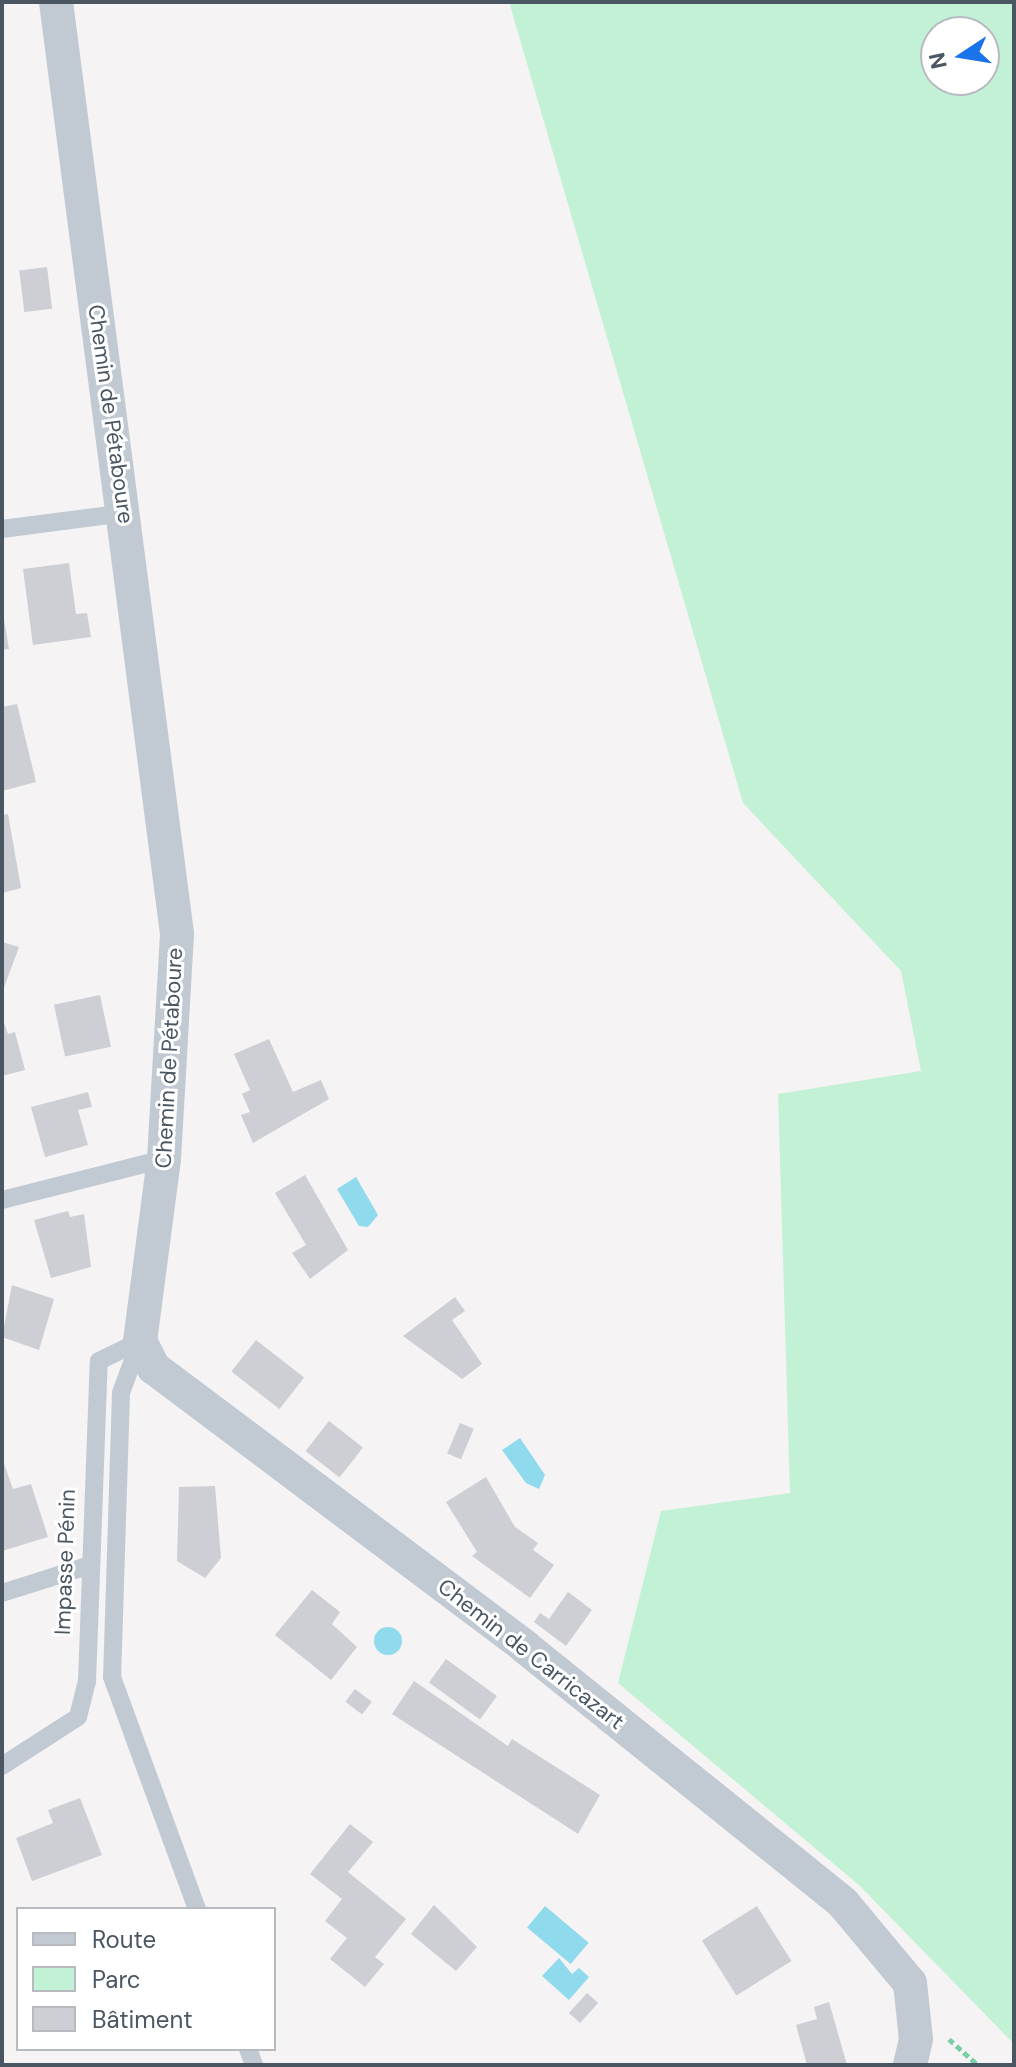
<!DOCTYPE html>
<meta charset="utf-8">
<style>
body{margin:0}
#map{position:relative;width:1016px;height:2067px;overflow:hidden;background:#f5f3f3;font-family:"DM Sans",sans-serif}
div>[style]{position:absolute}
.green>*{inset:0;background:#c3f1d5}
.water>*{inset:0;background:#90daee;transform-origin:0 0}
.round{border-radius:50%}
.building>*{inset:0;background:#cdcfd5;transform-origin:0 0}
.path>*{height:5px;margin-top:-2.5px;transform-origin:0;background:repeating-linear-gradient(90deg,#7ad0a6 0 6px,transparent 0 10px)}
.service>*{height:18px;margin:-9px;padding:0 9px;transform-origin:9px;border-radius:9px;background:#c1cad2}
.minor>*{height:34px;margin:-17px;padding:0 17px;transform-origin:17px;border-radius:17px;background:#c1cad2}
span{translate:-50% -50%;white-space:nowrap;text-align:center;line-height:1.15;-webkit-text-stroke:6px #fff;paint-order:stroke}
.street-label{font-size:22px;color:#4a5661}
.frame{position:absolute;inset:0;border:4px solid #4a5661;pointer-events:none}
.legend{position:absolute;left:16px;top:1907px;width:260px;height:144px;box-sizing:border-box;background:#fff;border:2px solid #b7bbc0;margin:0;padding:10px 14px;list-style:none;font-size:24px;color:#4a5661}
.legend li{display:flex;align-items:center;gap:16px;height:40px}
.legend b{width:40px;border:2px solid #b7bbc0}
.north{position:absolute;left:920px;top:16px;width:80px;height:80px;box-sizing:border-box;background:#fff;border:2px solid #b7bbc0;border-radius:50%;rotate:258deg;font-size:22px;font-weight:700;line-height:32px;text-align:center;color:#4a5661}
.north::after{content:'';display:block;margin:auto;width:28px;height:36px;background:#1a73e8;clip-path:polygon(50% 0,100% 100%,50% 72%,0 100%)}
</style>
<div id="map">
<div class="green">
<div style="clip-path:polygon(evenodd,509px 2px,1014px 2px,1014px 2044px,859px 1885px,618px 1683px,661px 1511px,790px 1493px,778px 1094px,921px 1071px,901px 971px,743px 803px,509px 2px,936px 32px,984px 32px,984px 80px,936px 80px,936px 32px)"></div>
</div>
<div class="water">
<div style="clip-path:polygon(356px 1177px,378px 1215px,368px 1227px,359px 1226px,337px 1189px)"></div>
<div style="clip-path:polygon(520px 1438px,545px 1475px,539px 1489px,526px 1483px,502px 1450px)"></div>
<div class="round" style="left:374px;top:1627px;width:28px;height:28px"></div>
<div style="left:545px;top:1906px;width:57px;height:28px;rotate:40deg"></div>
<div style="clip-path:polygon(559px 1958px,572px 1974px,579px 1968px,589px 1977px,569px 2000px,542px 1976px)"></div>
</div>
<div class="building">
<div style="left:47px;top:267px;width:42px;height:28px;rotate:83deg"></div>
<div style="clip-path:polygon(69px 563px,76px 614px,87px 613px,91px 637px,33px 645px,23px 569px)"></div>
<div style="clip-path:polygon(2px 607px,9px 649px,2px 650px)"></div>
<div style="clip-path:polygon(17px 704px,36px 782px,2px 791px,2px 707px)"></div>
<div style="clip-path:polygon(8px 814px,21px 888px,2px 893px,2px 815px)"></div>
<div style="clip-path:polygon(2px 942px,19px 947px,2px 993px)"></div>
<div style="left:100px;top:995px;width:53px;height:47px;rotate:78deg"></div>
<div style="clip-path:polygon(2px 1017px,8px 1034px,15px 1032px,25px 1070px,2px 1076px)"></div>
<div style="clip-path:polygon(269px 1039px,293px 1092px,321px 1080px,329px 1099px,253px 1143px,241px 1115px,250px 1112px,242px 1094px,250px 1090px,234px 1054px)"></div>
<div style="clip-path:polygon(88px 1092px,92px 1107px,78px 1110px,88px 1145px,45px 1157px,31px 1107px)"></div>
<div style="clip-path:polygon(305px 1175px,348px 1250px,310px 1279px,292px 1253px,306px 1245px,275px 1193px)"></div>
<div style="clip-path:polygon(68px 1211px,70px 1217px,84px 1214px,91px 1267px,51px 1278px,34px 1220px)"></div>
<div style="clip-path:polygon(12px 1285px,54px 1299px,39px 1350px,2px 1337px)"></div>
<div style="clip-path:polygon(455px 1297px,465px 1311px,452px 1320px,482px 1364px,462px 1379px,403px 1336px)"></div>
<div style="left:256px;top:1340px;width:61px;height:40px;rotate:38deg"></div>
<div style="left:329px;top:1421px;width:43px;height:38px;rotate:38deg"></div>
<div style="left:460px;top:1423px;width:15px;height:33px;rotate:23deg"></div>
<div style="clip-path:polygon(2px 1458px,13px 1489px,31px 1484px,48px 1537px,2px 1551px)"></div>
<div style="clip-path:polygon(486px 1477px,515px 1527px,538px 1543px,533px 1550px,554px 1565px,530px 1598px,472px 1556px,477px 1552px,446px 1502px)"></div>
<div style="clip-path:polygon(215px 1486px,221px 1558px,205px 1578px,177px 1561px,179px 1487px)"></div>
<div style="clip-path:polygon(312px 1590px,340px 1612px,332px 1624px,357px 1647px,331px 1680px,275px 1635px)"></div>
<div style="clip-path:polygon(568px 1592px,592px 1610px,566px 1646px,534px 1622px,540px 1613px,549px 1619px)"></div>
<div style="left:446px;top:1659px;width:63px;height:29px;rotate:36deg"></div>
<div style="clip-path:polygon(414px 1681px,508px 1746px,512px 1739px,600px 1795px,578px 1834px,392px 1714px)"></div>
<div style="left:355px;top:1689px;width:21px;height:16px;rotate:37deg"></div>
<div style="clip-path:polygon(80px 1798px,102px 1855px,32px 1881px,16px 1838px,53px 1823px,48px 1810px)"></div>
<div style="clip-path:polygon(350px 1824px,373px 1842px,348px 1872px,406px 1919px,375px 1957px,384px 1964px,365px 1987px,330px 1959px,347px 1938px,325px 1921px,342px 1899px,310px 1874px)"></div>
<div style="clip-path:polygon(434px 1905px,477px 1947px,456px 1971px,411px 1934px)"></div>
<div style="left:757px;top:1906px;width:65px;height:65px;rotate:58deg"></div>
<div style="left:587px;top:1993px;width:15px;height:27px;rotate:42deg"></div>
<div style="clip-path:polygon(829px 2002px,847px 2065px,807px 2065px,796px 2025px,817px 2019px,814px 2007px)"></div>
</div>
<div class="path">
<div style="left:949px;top:2039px;width:39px;rotate:42deg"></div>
</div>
<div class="service">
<div style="left:2px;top:529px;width:125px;rotate:-7.4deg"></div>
<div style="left:2px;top:1200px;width:167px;rotate:-14.2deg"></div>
<div style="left:140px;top:1341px;width:55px;rotate:110.1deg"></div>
<div style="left:121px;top:1393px;width:284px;rotate:91.8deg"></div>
<div style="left:112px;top:1677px;width:247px;rotate:69.9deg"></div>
<div style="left:2px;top:1593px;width:89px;rotate:-17.6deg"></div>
<div style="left:2px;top:1766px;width:90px;rotate:-32.8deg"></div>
<div style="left:78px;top:1717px;width:36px;rotate:-76deg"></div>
<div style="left:87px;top:1682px;width:321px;rotate:-87.9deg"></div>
<div style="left:99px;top:1361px;width:46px;rotate:-26deg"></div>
<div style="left:248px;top:2049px;width:17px;rotate:69deg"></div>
</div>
<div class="minor">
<div style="left:56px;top:2px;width:940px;rotate:82.6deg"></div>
<div style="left:177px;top:934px;width:225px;rotate:93.3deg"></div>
<div style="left:164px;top:1159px;width:184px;rotate:97.5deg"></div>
<div style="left:140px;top:1341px;width:30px;rotate:63deg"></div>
<div style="left:154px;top:1368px;width:464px;rotate:36.9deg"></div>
<div style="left:525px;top:1647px;width:408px;rotate:38.8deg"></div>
<div style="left:843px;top:1903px;width:104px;rotate:50.1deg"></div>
<div style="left:910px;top:1983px;width:56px;rotate:83.9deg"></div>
<div style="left:916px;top:2039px;width:27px;rotate:103deg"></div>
</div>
<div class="street-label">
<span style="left:111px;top:414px;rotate:82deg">Chemin de Pétaboure</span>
<span style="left:169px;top:1058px;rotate:-87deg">Chemin de Pétaboure</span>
<span style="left:65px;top:1562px;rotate:-88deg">Impasse Pénin</span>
<span style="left:531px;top:1654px;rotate:38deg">Chemin de Carricazart</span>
</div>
<div class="frame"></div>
<ul class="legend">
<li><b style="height:10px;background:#c1cad2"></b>Route</li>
<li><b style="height:22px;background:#c3f1d5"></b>Parc</li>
<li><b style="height:22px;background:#cdcfd5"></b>Bâtiment</li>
</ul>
<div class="north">N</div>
</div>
